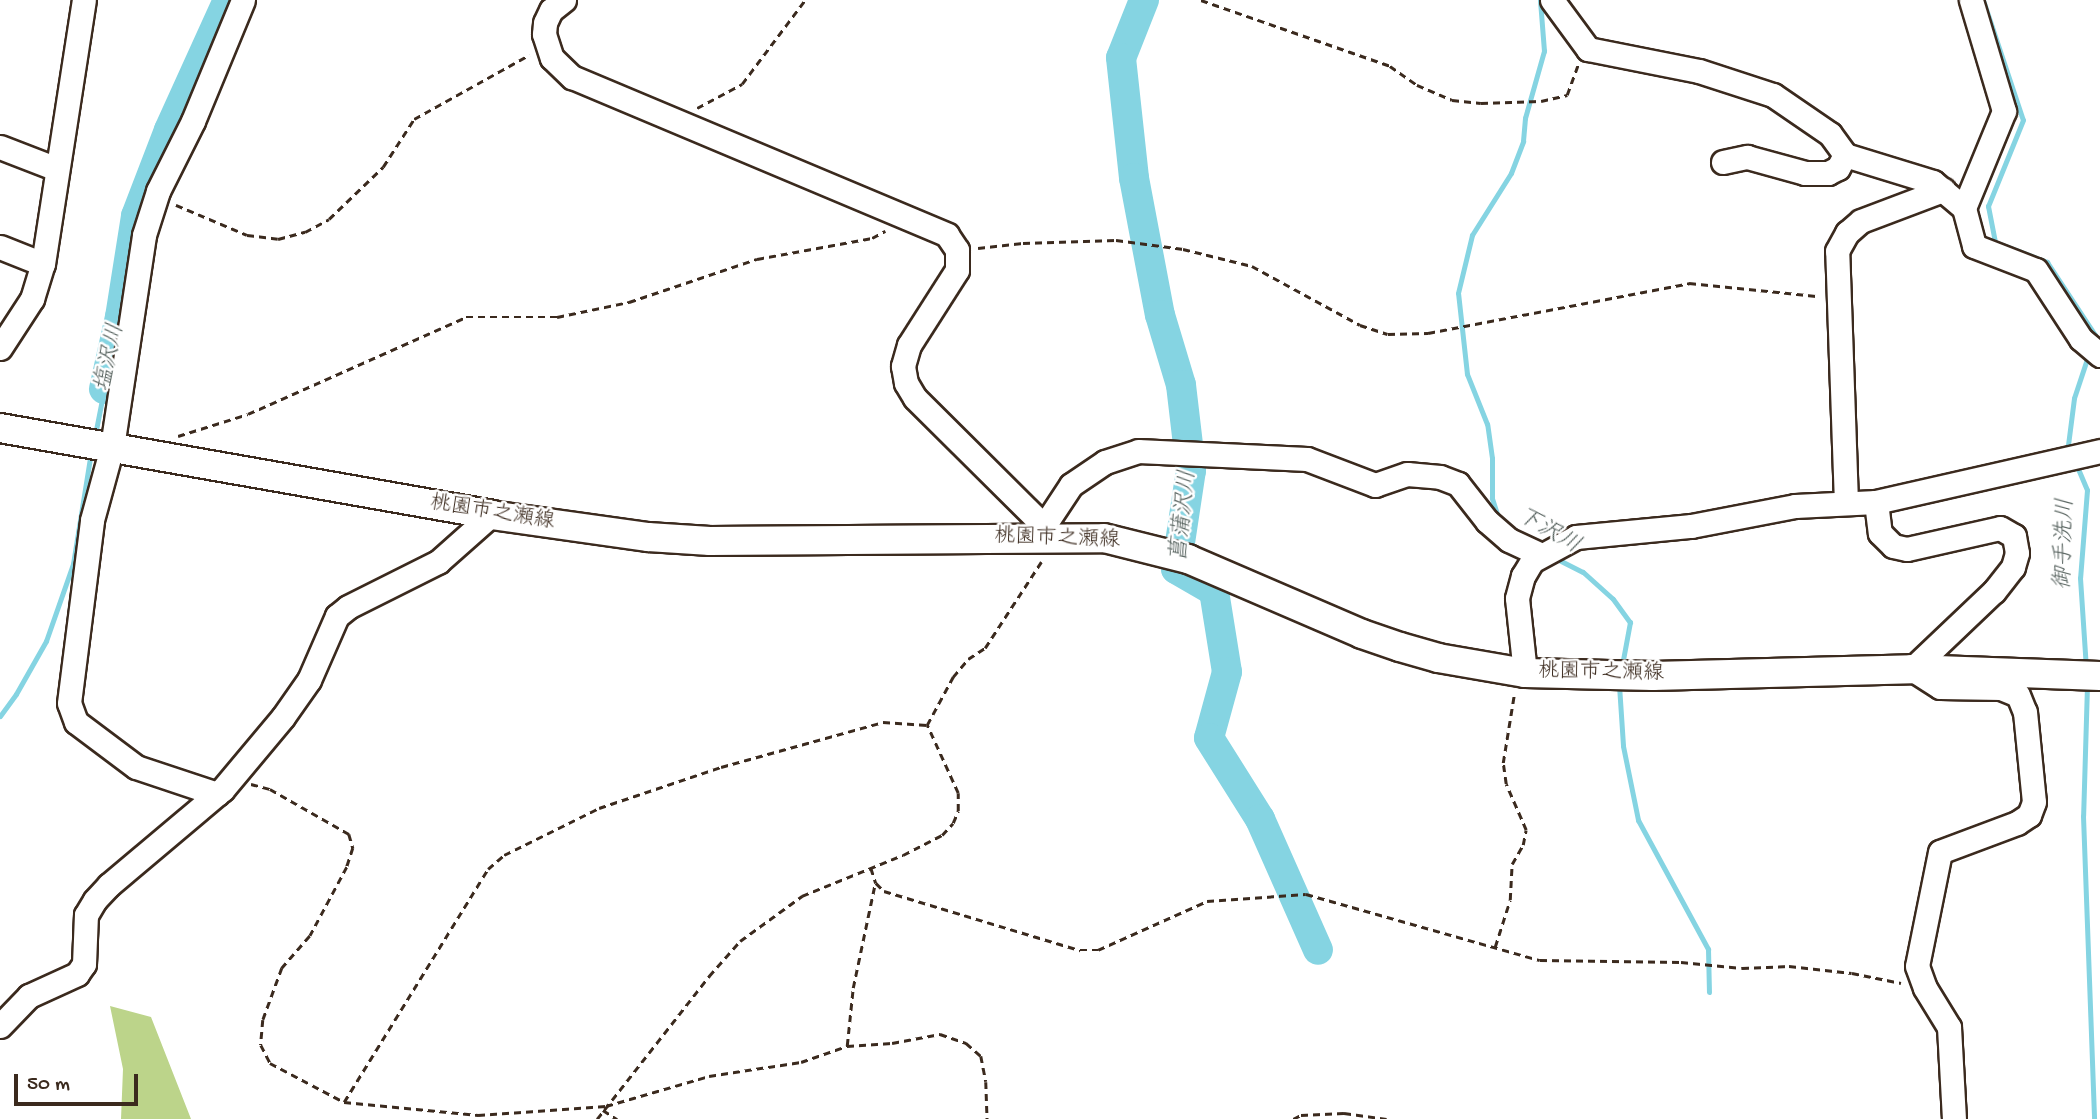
<!DOCTYPE html>
<meta charset="utf-8">
<style>
body{margin:0}
#map{position:relative;width:2100px;height:1119px;overflow:hidden;background:#fff;font-family:"Gochi Hand","Klee One",sans-serif}
div>[style]{position:absolute}
.green>*{inset:0;background:#bcd48a}
.stream>*{height:5px;margin:-2.5px;padding:0 2.5px;transform-origin:2.5px;border-radius:2.5px;background:#85d4e2}
.river>*{height:30px;margin:-15px;padding:0 15px;transform-origin:15px;border-radius:15px;background:#85d4e2}
.path>*{height:2.5px;margin-top:-1.25px;transform-origin:0;background:repeating-linear-gradient(90deg,#3b2a1e 0 7px,transparent 0 12px)}
.roads{filter:drop-shadow(2px 0 #3b2a1e) drop-shadow(-2px 0 #3b2a1e) drop-shadow(0 2px #3b2a1e) drop-shadow(0 -2px #3b2a1e)}
.minor>*{height:23px;margin:-11.5px;padding:0 11.5px;transform-origin:11.5px;border-radius:11.5px;background:#fff}
.major>*{height:28px;margin:-14px;padding:0 14px;transform-origin:14px;border-radius:14px;background:#fff}
span{translate:-50% -50%;white-space:nowrap;text-align:center;line-height:1.15;-webkit-text-stroke:5px #fff;paint-order:stroke}
.street-label{font-size:21px;color:#3b2a1e}
.water-label{font-size:23px;color:#515d59;font-style:italic}
.scale{position:absolute;left:14px;top:1074px;width:124px;height:32px;box-sizing:border-box;border:4px solid #3b2a1e;border-top:0;padding-left:9px;font-size:21px;line-height:24px;white-space:nowrap;color:#3b2a1e;-webkit-text-stroke:5px #fff;paint-order:stroke}
</style>
<div id="map">
<div class="green">
<div style="clip-path:polygon(110px 1006px,151px 1017px,191px 1119px,121px 1119px,123px 1069px)"></div>
</div>
<div class="stream">
<div style="left:1983px;top:0;width:126px;rotate:71.6deg"></div>
<div style="left:2023px;top:120px;width:93px;rotate:112.1deg"></div>
<div style="left:1988px;top:206px;width:37px;rotate:79deg"></div>
<div style="left:1995px;top:242px;width:56px;rotate:21deg"></div>
<div style="left:2047px;top:262px;width:87px;rotate:56.7deg"></div>
<div style="left:2095px;top:335px;width:5px;rotate:112deg"></div>
<div style="left:95px;top:435px;width:47px;rotate:-78.9deg"></div>
<div style="left:2070px;top:451px;width:6px;rotate:-108deg"></div>
<div style="left:2068px;top:445px;width:47px;rotate:-82.7deg"></div>
<div style="left:2074px;top:398px;width:47px;rotate:-71.6deg"></div>
<div style="left:2076px;top:464px;width:28px;rotate:67deg"></div>
<div style="left:2087px;top:490px;width:88px;rotate:94.5deg"></div>
<div style="left:2080px;top:578px;width:90px;rotate:86.2deg"></div>
<div style="left:1499px;top:520px;width:23px;rotate:-108deg"></div>
<div style="left:1492px;top:498px;width:40px;rotate:-90deg"></div>
<div style="left:1492px;top:458px;width:34px;rotate:-98deg"></div>
<div style="left:1487px;top:424px;width:54px;rotate:-111.8deg"></div>
<div style="left:1467px;top:374px;width:81px;rotate:-96.3deg"></div>
<div style="left:1458px;top:293px;width:60px;rotate:-76.4deg"></div>
<div style="left:1472px;top:235px;width:73px;rotate:-57.8deg"></div>
<div style="left:1511px;top:173px;width:34px;rotate:-69deg"></div>
<div style="left:1523px;top:141px;width:23px;rotate:-85deg"></div>
<div style="left:1525px;top:118px;width:70px;rotate:-74.2deg"></div>
<div style="left:1544px;top:51px;width:51px;rotate:-94.5deg"></div>
<div style="left:1555px;top:558px;width:31px;rotate:27deg"></div>
<div style="left:1583px;top:572px;width:40px;rotate:42deg"></div>
<div style="left:1613px;top:599px;width:29px;rotate:54deg"></div>
<div style="left:1630px;top:622px;width:44px;rotate:100.5deg"></div>
<div style="left:1619px;top:685px;width:61px;rotate:86.2deg"></div>
<div style="left:1623px;top:746px;width:76px;rotate:78.5deg"></div>
<div style="left:1638px;top:820px;width:147px;rotate:61.5deg"></div>
<div style="left:1708px;top:949px;width:43px;rotate:88.7deg"></div>
<div style="left:2087px;top:685px;width:131px;rotate:91.7deg"></div>
<div style="left:2083px;top:816px;width:303px;rotate:87.9deg"></div>
<div style="left:0;top:716px;width:27px;rotate:-54deg"></div>
<div style="left:16px;top:694px;width:61px;rotate:-60.5deg"></div>
<div style="left:46px;top:641px;width:82px;rotate:-70.7deg"></div>
<div style="left:73px;top:564px;width:114px;rotate:-80.9deg"></div>
</div>
<div class="river">
<div style="left:1144px;top:0;width:62px;rotate:111.6deg"></div>
<div style="left:1121px;top:58px;width:121px;rotate:83.8deg"></div>
<div style="left:1134px;top:178px;width:139px;rotate:79.3deg"></div>
<div style="left:1160px;top:315px;width:73px;rotate:73.3deg"></div>
<div style="left:1181px;top:385px;width:86px;rotate:83.3deg"></div>
<div style="left:1191px;top:470px;width:100px;rotate:98.6deg"></div>
<div style="left:1176px;top:569px;width:44px;rotate:30.1deg"></div>
<div style="left:1214px;top:591px;width:82px;rotate:80.9deg"></div>
<div style="left:1227px;top:672px;width:68px;rotate:105.3deg"></div>
<div style="left:1209px;top:738px;width:96px;rotate:57.8deg"></div>
<div style="left:1260px;top:819px;width:143px;rotate:66.1deg"></div>
<div style="left:104px;top:389px;width:74px;rotate:-77.5deg"></div>
<div style="left:120px;top:317px;width:102px;rotate:-81deg"></div>
<div style="left:136px;top:216px;width:92px;rotate:-69deg"></div>
<div style="left:169px;top:130px;width:143px;rotate:-65.6deg"></div>
</div>
<div class="path">
<div style="left:1201px;top:0;width:200px;rotate:19.2deg"></div>
<div style="left:1390px;top:66px;width:33px;rotate:35deg"></div>
<div style="left:1417px;top:85px;width:38px;rotate:23deg"></div>
<div style="left:1452px;top:100px;width:29px;rotate:6deg"></div>
<div style="left:1481px;top:103px;width:60px;rotate:-1.9deg"></div>
<div style="left:1541px;top:101px;width:27px;rotate:-13deg"></div>
<div style="left:1567px;top:95px;width:32px;rotate:-70deg"></div>
<div style="left:697px;top:108px;width:51px;rotate:-28.1deg"></div>
<div style="left:742px;top:84px;width:105px;rotate:-53.1deg"></div>
<div style="left:176px;top:205px;width:77px;rotate:22.9deg"></div>
<div style="left:247px;top:235px;width:31px;rotate:7deg"></div>
<div style="left:278px;top:239px;width:28px;rotate:-15deg"></div>
<div style="left:305px;top:232px;width:27px;rotate:-28deg"></div>
<div style="left:329px;top:219px;width:75px;rotate:-43.9deg"></div>
<div style="left:383px;top:167px;width:57px;rotate:-57.1deg"></div>
<div style="left:414px;top:119px;width:132px;rotate:-29.1deg"></div>
<div style="left:978px;top:248px;width:45px;rotate:-6.3deg"></div>
<div style="left:1023px;top:243px;width:93px;rotate:-1.8deg"></div>
<div style="left:1116px;top:240px;width:68px;rotate:7.7deg"></div>
<div style="left:1183px;top:249px;width:71px;rotate:13.8deg"></div>
<div style="left:1252px;top:266px;width:123px;rotate:28.6deg"></div>
<div style="left:1360px;top:325px;width:29px;rotate:18deg"></div>
<div style="left:1388px;top:334px;width:40px;rotate:-1.4deg"></div>
<div style="left:1428px;top:333px;width:266px;rotate:-10.8deg"></div>
<div style="left:1689px;top:283px;width:130px;rotate:5.8deg"></div>
<div style="left:178px;top:436px;width:73px;rotate:-17.4deg"></div>
<div style="left:248px;top:414px;width:239px;rotate:-24deg"></div>
<div style="left:466px;top:317px;width:91px"></div>
<div style="left:557px;top:317px;width:74px;rotate:-11.8deg"></div>
<div style="left:629px;top:302px;width:135px;rotate:-18.6deg"></div>
<div style="left:757px;top:259px;width:117px;rotate:-10.3deg"></div>
<div style="left:872px;top:238px;width:15px;rotate:-28deg"></div>
<div style="left:251px;top:784px;width:20px;rotate:15deg"></div>
<div style="left:270px;top:789px;width:91px;rotate:29.7deg"></div>
<div style="left:349px;top:834px;width:15px;rotate:74deg"></div>
<div style="left:353px;top:848px;width:20px;rotate:108deg"></div>
<div style="left:347px;top:867px;width:78px;rotate:118.2deg"></div>
<div style="left:310px;top:936px;width:43px;rotate:131.2deg"></div>
<div style="left:282px;top:968px;width:55px;rotate:110.1deg"></div>
<div style="left:263px;top:1020px;width:25px;rotate:95deg"></div>
<div style="left:261px;top:1045px;width:20px;rotate:63deg"></div>
<div style="left:270px;top:1063px;width:84px;rotate:27.8deg"></div>
<div style="left:344px;top:1102px;width:135px;rotate:5.5deg"></div>
<div style="left:478px;top:1115px;width:128px;rotate:-4deg"></div>
<div style="left:606px;top:1106px;width:107px;rotate:-16.2deg"></div>
<div style="left:709px;top:1076px;width:93px;rotate:-8.7deg"></div>
<div style="left:801px;top:1062px;width:49px;rotate:-19.2deg"></div>
<div style="left:847px;top:1046px;width:45px;rotate:-3.8deg"></div>
<div style="left:892px;top:1043px;width:49px;rotate:-10.6deg"></div>
<div style="left:940px;top:1034px;width:28px;rotate:19deg"></div>
<div style="left:966px;top:1043px;width:20px;rotate:41deg"></div>
<div style="left:981px;top:1056px;width:26px;rotate:79deg"></div>
<div style="left:986px;top:1082px;width:37px;rotate:88deg"></div>
<div style="left:871px;top:868px;width:16px;rotate:72deg"></div>
<div style="left:876px;top:883px;width:11px;rotate:45deg"></div>
<div style="left:884px;top:891px;width:205px;rotate:16.8deg"></div>
<div style="left:1080px;top:950px;width:18px"></div>
<div style="left:1098px;top:950px;width:120px;rotate:-24.2deg"></div>
<div style="left:1207px;top:901px;width:99px;rotate:-4deg"></div>
<div style="left:1306px;top:894px;width:243px;rotate:15.8deg"></div>
<div style="left:1540px;top:960px;width:141px;rotate:0.8deg"></div>
<div style="left:1681px;top:962px;width:61px;rotate:5.6deg"></div>
<div style="left:1742px;top:968px;width:47px;rotate:-2.4deg"></div>
<div style="left:1789px;top:966px;width:63px;rotate:6.3deg"></div>
<div style="left:1852px;top:973px;width:50px;rotate:11.5deg"></div>
<div style="left:1495px;top:947px;width:49px;rotate:-72.3deg"></div>
<div style="left:1510px;top:900px;width:36px;rotate:-87deg"></div>
<div style="left:1512px;top:864px;width:22px;rotate:-60deg"></div>
<div style="left:1523px;top:845px;width:15px;rotate:-79deg"></div>
<div style="left:1526px;top:830px;width:50px;rotate:-113.5deg"></div>
<div style="left:1506px;top:784px;width:21px;rotate:-98deg"></div>
<div style="left:1503px;top:763px;width:69px;rotate:-80.8deg"></div>
<div style="left:847px;top:1046px;width:58px;rotate:-84.1deg"></div>
<div style="left:853px;top:988px;width:106px;rotate:-78.1deg"></div>
<div style="left:344px;top:1102px;width:274px;rotate:-58.3deg"></div>
<div style="left:488px;top:869px;width:21px;rotate:-41deg"></div>
<div style="left:504px;top:855px;width:106px;rotate:-26.3deg"></div>
<div style="left:599px;top:808px;width:129px;rotate:-18.6deg"></div>
<div style="left:721px;top:767px;width:168px;rotate:-15.5deg"></div>
<div style="left:883px;top:722px;width:44px;rotate:3.9deg"></div>
<div style="left:603px;top:1110px;width:17px;rotate:33deg"></div>
<div style="left:597px;top:1119px;width:182px;rotate:-51.9deg"></div>
<div style="left:709px;top:976px;width:47px;rotate:-48.5deg"></div>
<div style="left:740px;top:941px;width:77px;rotate:-36deg"></div>
<div style="left:802px;top:896px;width:109px;rotate:-22.1deg"></div>
<div style="left:903px;top:855px;width:44px;rotate:-27.1deg"></div>
<div style="left:942px;top:835px;width:16px;rotate:-47deg"></div>
<div style="left:953px;top:823px;width:13px;rotate:-67deg"></div>
<div style="left:958px;top:811px;width:18px;rotate:-90deg"></div>
<div style="left:958px;top:793px;width:75px;rotate:-114.5deg"></div>
<div style="left:927px;top:725px;width:55px;rotate:-61.6deg"></div>
<div style="left:953px;top:677px;width:23px;rotate:-50deg"></div>
<div style="left:968px;top:659px;width:20px;rotate:-33deg"></div>
<div style="left:985px;top:648px;width:103px;rotate:-56.9deg"></div>
<div style="left:1293px;top:1119px;width:9px;rotate:-27deg"></div>
<div style="left:1301px;top:1115px;width:43px;rotate:-2.7deg"></div>
<div style="left:1344px;top:1113px;width:43px;rotate:7.9deg"></div>
</div>
<div class="roads">
<div class="minor">
<div style="left:564px;top:0;width:16px;rotate:142deg"></div>
<div style="left:551px;top:10px;width:14px;rotate:115deg"></div>
<div style="left:545px;top:23px;width:11px;rotate:95deg"></div>
<div style="left:544px;top:34px;width:25px;rotate:72deg"></div>
<div style="left:552px;top:58px;width:28px;rotate:44deg"></div>
<div style="left:572px;top:77px;width:407px;rotate:22.8deg"></div>
<div style="left:947px;top:235px;width:18px;rotate:56deg"></div>
<div style="left:957px;top:250px;width:20px;rotate:90deg"></div>
<div style="left:957px;top:270px;width:89px;rotate:122.6deg"></div>
<div style="left:909px;top:345px;width:22px;rotate:106deg"></div>
<div style="left:903px;top:366px;width:17px;rotate:80deg"></div>
<div style="left:906px;top:383px;width:17px;rotate:59deg"></div>
<div style="left:915px;top:398px;width:196px;rotate:44.8deg"></div>
<div style="left:1552px;top:0;width:61px;rotate:53.7deg"></div>
<div style="left:1588px;top:49px;width:113px;rotate:11.2deg"></div>
<div style="left:1699px;top:71px;width:78px;rotate:18deg"></div>
<div style="left:1773px;top:95px;width:69px;rotate:34.4deg"></div>
<div style="left:1830px;top:134px;width:26px;rotate:54deg"></div>
<div style="left:1845px;top:155px;width:92px;rotate:17.1deg"></div>
<div style="left:1933px;top:182px;width:40px;rotate:40deg"></div>
<div style="left:1964px;top:208px;width:39px;rotate:75deg"></div>
<div style="left:1974px;top:246px;width:66px;rotate:21.2deg"></div>
<div style="left:2036px;top:270px;width:82px;rotate:56.9deg"></div>
<div style="left:2081px;top:339px;width:25px;rotate:40deg"></div>
<div style="left:0;top:147px;width:61px;rotate:21.1deg"></div>
<div style="left:1723px;top:162px;width:25px;rotate:-12deg"></div>
<div style="left:1747px;top:157px;width:60px;rotate:15.4deg"></div>
<div style="left:1805px;top:173px;width:23px"></div>
<div style="left:1828px;top:173px;width:11px;rotate:-27deg"></div>
<div style="left:1838px;top:168px;width:15px;rotate:-62deg"></div>
<div style="left:1964px;top:208px;width:105px;rotate:-67.6deg"></div>
<div style="left:2004px;top:111px;width:116px;rotate:-106.6deg"></div>
<div style="left:0;top:247px;width:46px;rotate:21.6deg"></div>
<div style="left:0;top:348px;width:59px;rotate:-56.9deg"></div>
<div style="left:32px;top:299px;width:37px;rotate:-73deg"></div>
<div style="left:43px;top:264px;width:267px;rotate:-81.2deg"></div>
<div style="left:1876px;top:502px;width:31px;rotate:83deg"></div>
<div style="left:1880px;top:533px;width:18px;rotate:45deg"></div>
<div style="left:1893px;top:546px;width:14px;rotate:12deg"></div>
<div style="left:1907px;top:549px;width:95px;rotate:-12.7deg"></div>
<div style="left:2000px;top:528px;width:16px;rotate:30deg"></div>
<div style="left:2014px;top:536px;width:17px;rotate:80deg"></div>
<div style="left:2017px;top:553px;width:15px;rotate:106deg"></div>
<div style="left:2013px;top:567px;width:31px;rotate:128deg"></div>
<div style="left:1994px;top:591px;width:113px;rotate:136.4deg"></div>
<div style="left:1912px;top:669px;width:33px;rotate:33deg"></div>
<div style="left:1940px;top:687px;width:61px;rotate:0.9deg"></div>
<div style="left:2001px;top:688px;width:18px;rotate:22deg"></div>
<div style="left:2018px;top:695px;width:18px;rotate:68deg"></div>
<div style="left:2025px;top:712px;width:90px;rotate:84.3deg"></div>
<div style="left:2034px;top:802px;width:14px;rotate:111deg"></div>
<div style="left:2029px;top:815px;width:14px;rotate:146deg"></div>
<div style="left:2017px;top:823px;width:82px;rotate:159.4deg"></div>
<div style="left:1940px;top:852px;width:116px;rotate:101.4deg"></div>
<div style="left:1917px;top:966px;width:23px;rotate:70deg"></div>
<div style="left:1925px;top:988px;width:46px;rotate:58.4deg"></div>
<div style="left:1949px;top:1027px;width:92px;rotate:86.9deg"></div>
<div style="left:1846px;top:503px;width:252px;rotate:-92deg"></div>
<div style="left:1837px;top:251px;width:21px;rotate:-61deg"></div>
<div style="left:1847px;top:233px;width:18px;rotate:-41deg"></div>
<div style="left:1861px;top:221px;width:88px;rotate:-20.7deg"></div>
<div style="left:1044px;top:526px;width:49px;rotate:-56.6deg"></div>
<div style="left:1071px;top:485px;width:41px;rotate:-34.1deg"></div>
<div style="left:1105px;top:462px;width:35px;rotate:-18deg"></div>
<div style="left:1138px;top:451px;width:169px;rotate:2.7deg"></div>
<div style="left:1307px;top:459px;width:73px;rotate:20.9deg"></div>
<div style="left:1375px;top:485px;width:34px;rotate:-19deg"></div>
<div style="left:1407px;top:474px;width:33px;rotate:5deg"></div>
<div style="left:1440px;top:477px;width:19px;rotate:21deg"></div>
<div style="left:1458px;top:484px;width:47px;rotate:51.9deg"></div>
<div style="left:1487px;top:521px;width:29px;rotate:41deg"></div>
<div style="left:1509px;top:540px;width:35px;rotate:25deg"></div>
<div style="left:1525px;top:673px;width:75px;rotate:-96.1deg"></div>
<div style="left:1517px;top:598px;width:23px;rotate:-75deg"></div>
<div style="left:1523px;top:576px;width:17px;rotate:-59deg"></div>
<div style="left:1532px;top:561px;width:50px;rotate:-28.6deg"></div>
<div style="left:1576px;top:537px;width:116px;rotate:-5.5deg"></div>
<div style="left:1691px;top:526px;width:106px;rotate:-10.9deg"></div>
<div style="left:1795px;top:506px;width:81px;rotate:-2.8deg"></div>
<div style="left:1876px;top:502px;width:230px;rotate:-12.8deg"></div>
<div style="left:217px;top:794px;width:85px;rotate:-161.6deg"></div>
<div style="left:136px;top:767px;width:75px;rotate:-143.1deg"></div>
<div style="left:76px;top:722px;width:20px;rotate:-110deg"></div>
<div style="left:69px;top:703px;width:184px;rotate:-82.8deg"></div>
<div style="left:92px;top:520px;width:76px;rotate:-74.7deg"></div>
<div style="left:112px;top:447px;width:214px;rotate:-81.4deg"></div>
<div style="left:144px;top:235px;width:46px;rotate:-72.3deg"></div>
<div style="left:158px;top:191px;width:78px;rotate:-63.4deg"></div>
<div style="left:193px;top:121px;width:131px;rotate:-67.5deg"></div>
<div style="left:0;top:1026px;width:42px;rotate:-46deg"></div>
<div style="left:29px;top:996px;width:53px;rotate:-24.6deg"></div>
<div style="left:77px;top:974px;width:12px;rotate:-55deg"></div>
<div style="left:84px;top:964px;width:49px;rotate:-87.7deg"></div>
<div style="left:86px;top:915px;width:17px;rotate:-59deg"></div>
<div style="left:95px;top:900px;width:21px;rotate:-47deg"></div>
<div style="left:109px;top:885px;width:148px;rotate:-40.1deg"></div>
<div style="left:222px;top:790px;width:95px;rotate:-50.1deg"></div>
<div style="left:283px;top:717px;width:45px;rotate:-54.9deg"></div>
<div style="left:309px;top:680px;width:70px;rotate:-66.4deg"></div>
<div style="left:337px;top:616px;width:14px;rotate:-39deg"></div>
<div style="left:348px;top:607px;width:101px;rotate:-26.6deg"></div>
<div style="left:438px;top:562px;width:71px;rotate:-41.6deg"></div>
</div>
<div class="major">
<div style="left:0;top:428px;width:499px;rotate:10deg"></div>
<div style="left:491px;top:515px;width:159px;rotate:8deg"></div>
<div style="left:648px;top:537px;width:62px;rotate:3.7deg"></div>
<div style="left:710px;top:541px;width:394px;rotate:-0.4deg"></div>
<div style="left:1104px;top:538px;width:87px;rotate:14deg"></div>
<div style="left:1188px;top:559px;width:189px;rotate:23.3deg"></div>
<div style="left:1362px;top:634px;width:40px;rotate:18.9deg"></div>
<div style="left:1400px;top:647px;width:40px;rotate:16deg"></div>
<div style="left:1438px;top:658px;width:88px;rotate:9.8deg"></div>
<div style="left:1525px;top:673px;width:128px;rotate:1.3deg"></div>
<div style="left:1653px;top:676px;width:259px;rotate:-1.5deg"></div>
<div style="left:1912px;top:669px;width:188px;rotate:2.1deg"></div>
</div>
</div>
<div class="street-label">
<span style="left:492px;top:514px;rotate:9deg">桃園市之瀬線</span>
<span style="left:1057px;top:540px;rotate:2deg">桃園市之瀬線</span>
<span style="left:1601px;top:674px;rotate:1deg">桃園市之瀬線</span>
</div>
<div class="water-label">
<span style="left:111px;top:358px;rotate:-78deg">塩沢川</span>
<span style="left:1185px;top:516px;rotate:-84deg">菖蒲沢川</span>
<span style="left:1548px;top:532px;rotate:30deg">下沢川</span>
<span style="left:2066px;top:544px;rotate:-88deg">御手洗川</span>
</div>
<div class="scale">50 m</div>
</div>
